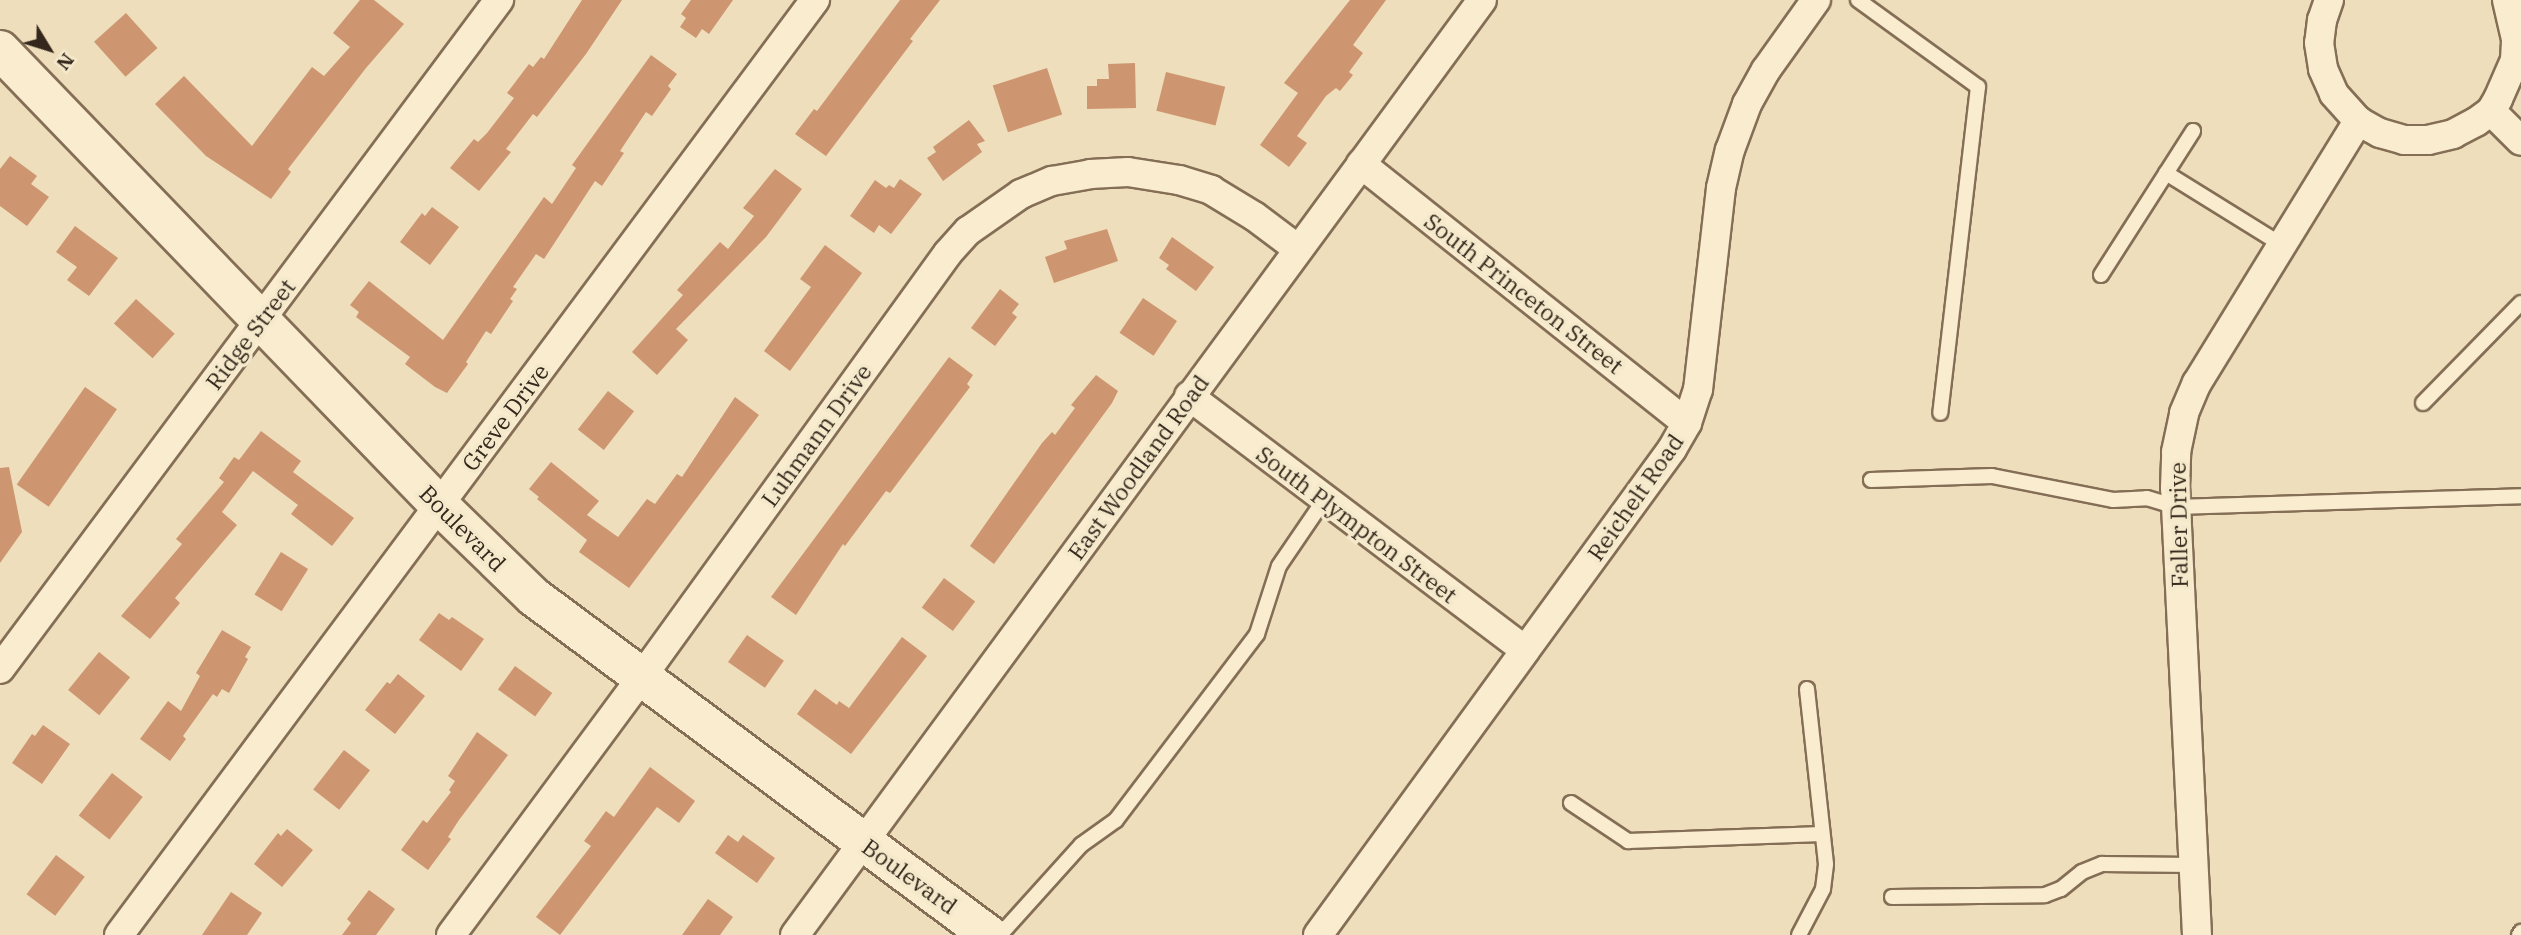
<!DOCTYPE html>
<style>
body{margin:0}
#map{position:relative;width:2521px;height:935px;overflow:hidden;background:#eedebc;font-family:"IBM Plex Serif",serif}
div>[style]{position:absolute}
.building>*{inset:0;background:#cd9671;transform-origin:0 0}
.roads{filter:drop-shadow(2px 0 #856e56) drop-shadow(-2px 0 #856e56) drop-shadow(0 2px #856e56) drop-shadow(0 -2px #856e56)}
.lane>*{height:14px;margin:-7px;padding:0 7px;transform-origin:7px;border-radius:7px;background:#f9eccf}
.street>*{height:28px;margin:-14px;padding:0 14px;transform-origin:14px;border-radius:14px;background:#f9eccf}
.secondary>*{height:38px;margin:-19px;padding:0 19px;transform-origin:19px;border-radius:19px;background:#f9eccf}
span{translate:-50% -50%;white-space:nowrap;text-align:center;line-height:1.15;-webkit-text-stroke:7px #f5e9cc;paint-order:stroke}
.street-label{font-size:23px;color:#34271b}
.north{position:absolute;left:14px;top:14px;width:70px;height:70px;-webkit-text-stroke:5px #f5e9cc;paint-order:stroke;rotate:128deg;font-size:19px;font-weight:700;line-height:28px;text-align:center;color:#34271b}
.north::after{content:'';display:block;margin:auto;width:24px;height:32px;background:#34271b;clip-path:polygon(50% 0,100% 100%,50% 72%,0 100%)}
</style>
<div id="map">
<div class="building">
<div style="clip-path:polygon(360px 0,374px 0,404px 24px,366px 68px,288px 169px,291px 172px,271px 199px,206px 156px,155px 104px,184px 76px,252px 146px,312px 67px,324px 76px,350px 47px,333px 33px)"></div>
<div style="clip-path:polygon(582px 0,622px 0,586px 54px,537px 117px,533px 114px,506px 149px,511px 152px,479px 191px,450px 168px,474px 139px,478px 142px,487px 133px,514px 98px,507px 93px,529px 64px,533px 67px,541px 57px,544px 59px)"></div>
<div style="clip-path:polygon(691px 0,733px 0,709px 34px,702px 29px,696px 38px,680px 27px,686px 18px,681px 14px)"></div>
<div style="clip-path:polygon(900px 0,940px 0,910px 39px,913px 41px,826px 156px,795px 134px,814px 109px,817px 111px)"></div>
<div style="clip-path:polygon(1350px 0,1386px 0,1353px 45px,1363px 53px,1349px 72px,1353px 75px,1340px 91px,1336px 88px,1326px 96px,1297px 136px,1307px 143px,1289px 167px,1260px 145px,1298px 93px,1284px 83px)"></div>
<div style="left:126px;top:13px;width:47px;height:43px;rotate:48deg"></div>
<div style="clip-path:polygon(651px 55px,677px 74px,668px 86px,671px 89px,652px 116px,646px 112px,620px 151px,624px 153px,602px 186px,595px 181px,544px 259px,536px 254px,513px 287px,517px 289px,510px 299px,513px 301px,491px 334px,486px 331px,466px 362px,468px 364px,447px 393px,435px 387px,405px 364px,410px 357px,356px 317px,359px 312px,350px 305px,369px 281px,443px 340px,544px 197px,552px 204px,576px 168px,572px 165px)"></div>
<div style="clip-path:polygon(1135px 63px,1136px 108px,1087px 109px,1087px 86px,1097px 86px,1097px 79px,1109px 79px,1108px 64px)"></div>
<div style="left:1047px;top:68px;width:49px;height:57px;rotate:72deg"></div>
<div style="left:1166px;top:72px;width:61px;height:40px;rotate:14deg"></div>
<div style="clip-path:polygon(969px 120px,985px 141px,977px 144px,982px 152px,943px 181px,927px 158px,936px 152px,933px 147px)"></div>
<div style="clip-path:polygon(10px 156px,37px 176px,31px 184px,49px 197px,27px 226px,0 206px,0 169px)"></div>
<div style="clip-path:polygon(775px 169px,802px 189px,766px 237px,676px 329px,688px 340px,657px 375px,632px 352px,683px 295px,677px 290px,720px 242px,728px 249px,754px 216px,743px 208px)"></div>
<div style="clip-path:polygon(900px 179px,922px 194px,891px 234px,879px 225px,874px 233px,850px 216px,875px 180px,886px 188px,889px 185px,894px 188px)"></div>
<div style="clip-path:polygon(432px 207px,459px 227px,430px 265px,400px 242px,422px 213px,425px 216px)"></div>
<div style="clip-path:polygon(75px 226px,118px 258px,89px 296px,67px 280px,77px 267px,56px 252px)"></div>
<div style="clip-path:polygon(1107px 229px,1118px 261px,1054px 283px,1045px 257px,1067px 249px,1064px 241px)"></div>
<div style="clip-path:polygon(1172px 237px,1214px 267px,1196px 291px,1166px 269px,1169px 265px,1159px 258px)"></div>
<div style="clip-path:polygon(825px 245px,862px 273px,790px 371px,764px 351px,811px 287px,800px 279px)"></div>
<div style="clip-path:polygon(1000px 289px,1019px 304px,1012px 313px,1017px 317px,995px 346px,971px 328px)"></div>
<div style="left:1143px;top:298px;width:41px;height:42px;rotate:34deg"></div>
<div style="left:136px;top:299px;width:52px;height:33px;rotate:42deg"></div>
<div style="clip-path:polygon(949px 357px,973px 375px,967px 384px,970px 387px,890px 493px,886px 491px,845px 546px,843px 544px,796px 615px,771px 597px)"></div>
<div style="clip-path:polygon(1096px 375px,1118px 391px,1112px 403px,994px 564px,970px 546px,1042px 443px,1052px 432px,1055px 435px,1075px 408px,1071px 405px)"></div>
<div style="left:85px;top:387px;width:39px;height:119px;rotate:35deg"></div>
<div style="left:608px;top:391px;width:33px;height:49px;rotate:38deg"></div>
<div style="clip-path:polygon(735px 397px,759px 415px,629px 588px,579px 552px,587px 540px,537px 499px,539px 497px,529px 489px,551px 462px,599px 501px,587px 515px,618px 537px,647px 499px,655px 504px,677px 474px,682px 477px)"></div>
<div style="clip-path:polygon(261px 431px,301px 461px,293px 472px,354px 518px,332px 546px,291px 514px,298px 505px,253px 471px,222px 512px,237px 525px,175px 598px,180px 603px,150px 639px,121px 616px,182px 544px,176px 539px,224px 482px,219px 478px,234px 457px,239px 460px)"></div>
<div style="clip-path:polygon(9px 467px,22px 532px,0 563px,0 468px)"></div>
<div style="left:281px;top:552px;width:32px;height:50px;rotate:32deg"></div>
<div style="left:944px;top:578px;width:39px;height:37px;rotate:37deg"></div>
<div style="clip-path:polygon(439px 613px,449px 620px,452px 617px,484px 639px,461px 671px,419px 640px)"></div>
<div style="clip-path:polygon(222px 630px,251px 647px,245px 657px,248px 659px,229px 693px,222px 689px,217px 697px,213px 694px,183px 736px,186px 739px,170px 761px,140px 739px,168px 701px,181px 711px,200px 676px,196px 673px)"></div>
<div style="left:747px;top:635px;width:45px;height:33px;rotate:35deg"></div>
<div style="clip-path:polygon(902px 637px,927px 656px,851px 754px,797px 714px,815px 689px,837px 705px,839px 701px,849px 708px)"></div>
<div style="left:99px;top:652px;width:40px;height:49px;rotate:39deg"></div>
<div style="left:515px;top:666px;width:46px;height:29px;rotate:36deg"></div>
<div style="clip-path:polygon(398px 674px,425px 696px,395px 734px,365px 710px,387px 682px,390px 684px)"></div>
<div style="clip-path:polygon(43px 725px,70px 744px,42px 784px,12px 763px,32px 734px,35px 736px)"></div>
<div style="clip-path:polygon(477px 732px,508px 755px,459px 820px,448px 837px,451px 839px,428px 870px,401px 850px,423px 820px,427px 823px,451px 792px,449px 790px,455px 781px,448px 776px)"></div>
<div style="left:344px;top:750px;width:33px;height:50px;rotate:38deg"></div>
<div style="clip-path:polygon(650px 767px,695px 801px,679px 823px,657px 807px,560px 935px,536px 917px,591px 846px,584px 841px,606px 811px,614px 817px)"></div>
<div style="left:112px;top:773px;width:39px;height:54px;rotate:38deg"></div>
<div style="clip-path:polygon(287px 829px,313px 850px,282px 887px,254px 864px,278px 833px,281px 836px)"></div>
<div style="clip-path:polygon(728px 835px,738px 842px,743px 835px,775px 858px,757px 883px,715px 853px)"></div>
<div style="left:56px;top:855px;width:36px;height:49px;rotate:37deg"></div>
<div style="clip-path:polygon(369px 890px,395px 909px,376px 935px,342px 935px,351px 923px,347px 919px)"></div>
<div style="clip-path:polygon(231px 892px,262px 913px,247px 935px,202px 935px)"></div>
<div style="clip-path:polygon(708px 899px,733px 917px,720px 935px,682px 935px)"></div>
</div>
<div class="roads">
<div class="lane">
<div style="left:1858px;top:0;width:148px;rotate:35.9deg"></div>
<div style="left:1978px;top:87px;width:328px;rotate:96.6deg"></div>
<div style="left:2166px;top:173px;width:137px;rotate:31.8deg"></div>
<div style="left:2101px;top:275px;width:171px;rotate:-57.4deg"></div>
<div style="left:2423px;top:403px;width:140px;rotate:-45.6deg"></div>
<div style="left:1871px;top:480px;width:121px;rotate:-1.9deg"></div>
<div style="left:1992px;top:476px;width:123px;rotate:11.2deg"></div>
<div style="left:2113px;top:500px;width:34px;rotate:-3deg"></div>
<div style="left:2147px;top:498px;width:30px;rotate:17deg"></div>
<div style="left:2176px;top:507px;width:345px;rotate:-1.8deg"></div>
<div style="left:1571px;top:803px;width:69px;rotate:33.7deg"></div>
<div style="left:1628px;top:841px;width:194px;rotate:-2.1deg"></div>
<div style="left:1892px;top:897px;width:153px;rotate:-0.7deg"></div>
<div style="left:2045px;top:895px;width:17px;rotate:-21deg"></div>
<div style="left:2061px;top:889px;width:27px;rotate:-39deg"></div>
<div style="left:2082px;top:872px;width:22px;rotate:-22deg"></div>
<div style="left:2102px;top:864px;width:91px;rotate:0.6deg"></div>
<div style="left:1000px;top:935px;width:121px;rotate:-48deg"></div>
<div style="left:1081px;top:845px;width:43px;rotate:-35.5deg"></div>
<div style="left:1116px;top:820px;width:233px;rotate:-52.8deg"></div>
<div style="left:1257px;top:634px;width:71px;rotate:-72.1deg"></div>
<div style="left:1279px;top:566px;width:80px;rotate:-55.7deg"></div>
<div style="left:1799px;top:935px;width:52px;rotate:-62.4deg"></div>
<div style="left:1823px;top:889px;width:25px;rotate:-83deg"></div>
<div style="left:1826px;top:864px;width:176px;rotate:-96.2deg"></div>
<div style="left:2519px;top:935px;width:4px;rotate:-56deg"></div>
</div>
<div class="street">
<div style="left:2329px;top:0;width:21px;rotate:109deg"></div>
<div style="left:2322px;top:20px;width:23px;rotate:97deg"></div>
<div style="left:2319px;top:43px;width:26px;rotate:81deg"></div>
<div style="left:2323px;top:69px;width:27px;rotate:66deg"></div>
<div style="left:2334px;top:94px;width:36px;rotate:48deg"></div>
<div style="left:2358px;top:121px;width:25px;rotate:29deg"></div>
<div style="left:2380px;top:133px;width:25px;rotate:16deg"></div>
<div style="left:2404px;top:140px;width:24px"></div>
<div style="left:2428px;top:140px;width:26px;rotate:-13deg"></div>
<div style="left:2453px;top:134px;width:26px;rotate:-28deg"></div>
<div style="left:2476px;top:122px;width:19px;rotate:-36deg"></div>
<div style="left:2491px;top:111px;width:14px;rotate:-60deg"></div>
<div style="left:2498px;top:99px;width:43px;rotate:-66.4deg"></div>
<div style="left:2515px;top:60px;width:21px;rotate:-87deg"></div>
<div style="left:2516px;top:39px;width:40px;rotate:-103deg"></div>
<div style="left:2491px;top:111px;width:42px;rotate:45deg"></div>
<div style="left:1361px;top:164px;width:416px;rotate:38.5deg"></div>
<div style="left:1189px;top:396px;width:421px;rotate:37.1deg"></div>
<div style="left:0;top:669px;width:835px;rotate:-53.28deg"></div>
<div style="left:119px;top:935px;width:1166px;rotate:-53.34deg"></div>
<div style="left:451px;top:935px;width:320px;rotate:-53.5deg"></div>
<div style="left:641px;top:678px;width:524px;rotate:-54.16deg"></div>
<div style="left:948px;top:253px;width:30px;rotate:-48deg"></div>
<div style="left:968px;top:231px;width:65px;rotate:-34.9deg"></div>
<div style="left:1021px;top:194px;width:34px;rotate:-23deg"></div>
<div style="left:1052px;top:181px;width:39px;rotate:-10deg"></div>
<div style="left:1090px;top:174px;width:38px;rotate:-3deg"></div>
<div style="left:1128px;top:172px;width:52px;rotate:8.9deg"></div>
<div style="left:1179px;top:180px;width:34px;rotate:17deg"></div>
<div style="left:1211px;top:190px;width:50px;rotate:31.2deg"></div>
<div style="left:1254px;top:216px;width:55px;rotate:36.9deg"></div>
<div style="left:795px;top:935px;width:1160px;rotate:-53.69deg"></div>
<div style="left:1318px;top:935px;width:601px;rotate:-53.93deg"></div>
<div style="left:1672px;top:449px;width:30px;rotate:-60deg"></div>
<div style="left:1687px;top:423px;width:35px;rotate:-72deg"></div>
<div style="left:1698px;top:390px;width:203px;rotate:-83.5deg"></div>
<div style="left:1721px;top:188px;width:39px;rotate:-77deg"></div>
<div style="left:1730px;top:150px;width:49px;rotate:-69.7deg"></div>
<div style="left:1747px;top:104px;width:39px;rotate:-61deg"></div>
<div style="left:1766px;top:70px;width:86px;rotate:-54.5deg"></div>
<div style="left:2197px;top:935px;width:448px;rotate:-92.8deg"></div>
<div style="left:2175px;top:488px;width:36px;rotate:-88deg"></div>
<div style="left:2176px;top:452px;width:40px;rotate:-78deg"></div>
<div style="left:2184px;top:413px;width:33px;rotate:-67deg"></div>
<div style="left:2197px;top:383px;width:308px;rotate:-58.4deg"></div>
</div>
<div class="secondary">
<div style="left:0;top:50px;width:632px;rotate:46.03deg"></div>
<div style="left:439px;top:505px;width:132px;rotate:44.1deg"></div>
<div style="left:534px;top:597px;width:567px;rotate:36.61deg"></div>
</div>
</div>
<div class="street-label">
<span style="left:1524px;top:293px;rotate:38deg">South Princeton Street</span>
<span style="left:250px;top:334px;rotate:-53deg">Ridge Street</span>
<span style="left:505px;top:417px;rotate:-53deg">Greve Drive</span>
<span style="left:816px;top:435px;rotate:-54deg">Luhmann Drive</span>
<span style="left:1138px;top:467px;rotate:-54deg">East Woodland Road</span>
<span style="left:1635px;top:497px;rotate:-55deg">Reichelt Road</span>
<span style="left:1357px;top:524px;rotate:37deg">South Plympton Street</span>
<span style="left:2178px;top:525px;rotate:-91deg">Faller Drive</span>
<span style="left:463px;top:528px;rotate:45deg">Boulevard</span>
<span style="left:910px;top:876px;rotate:36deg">Boulevard</span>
</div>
<div class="north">N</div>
</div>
